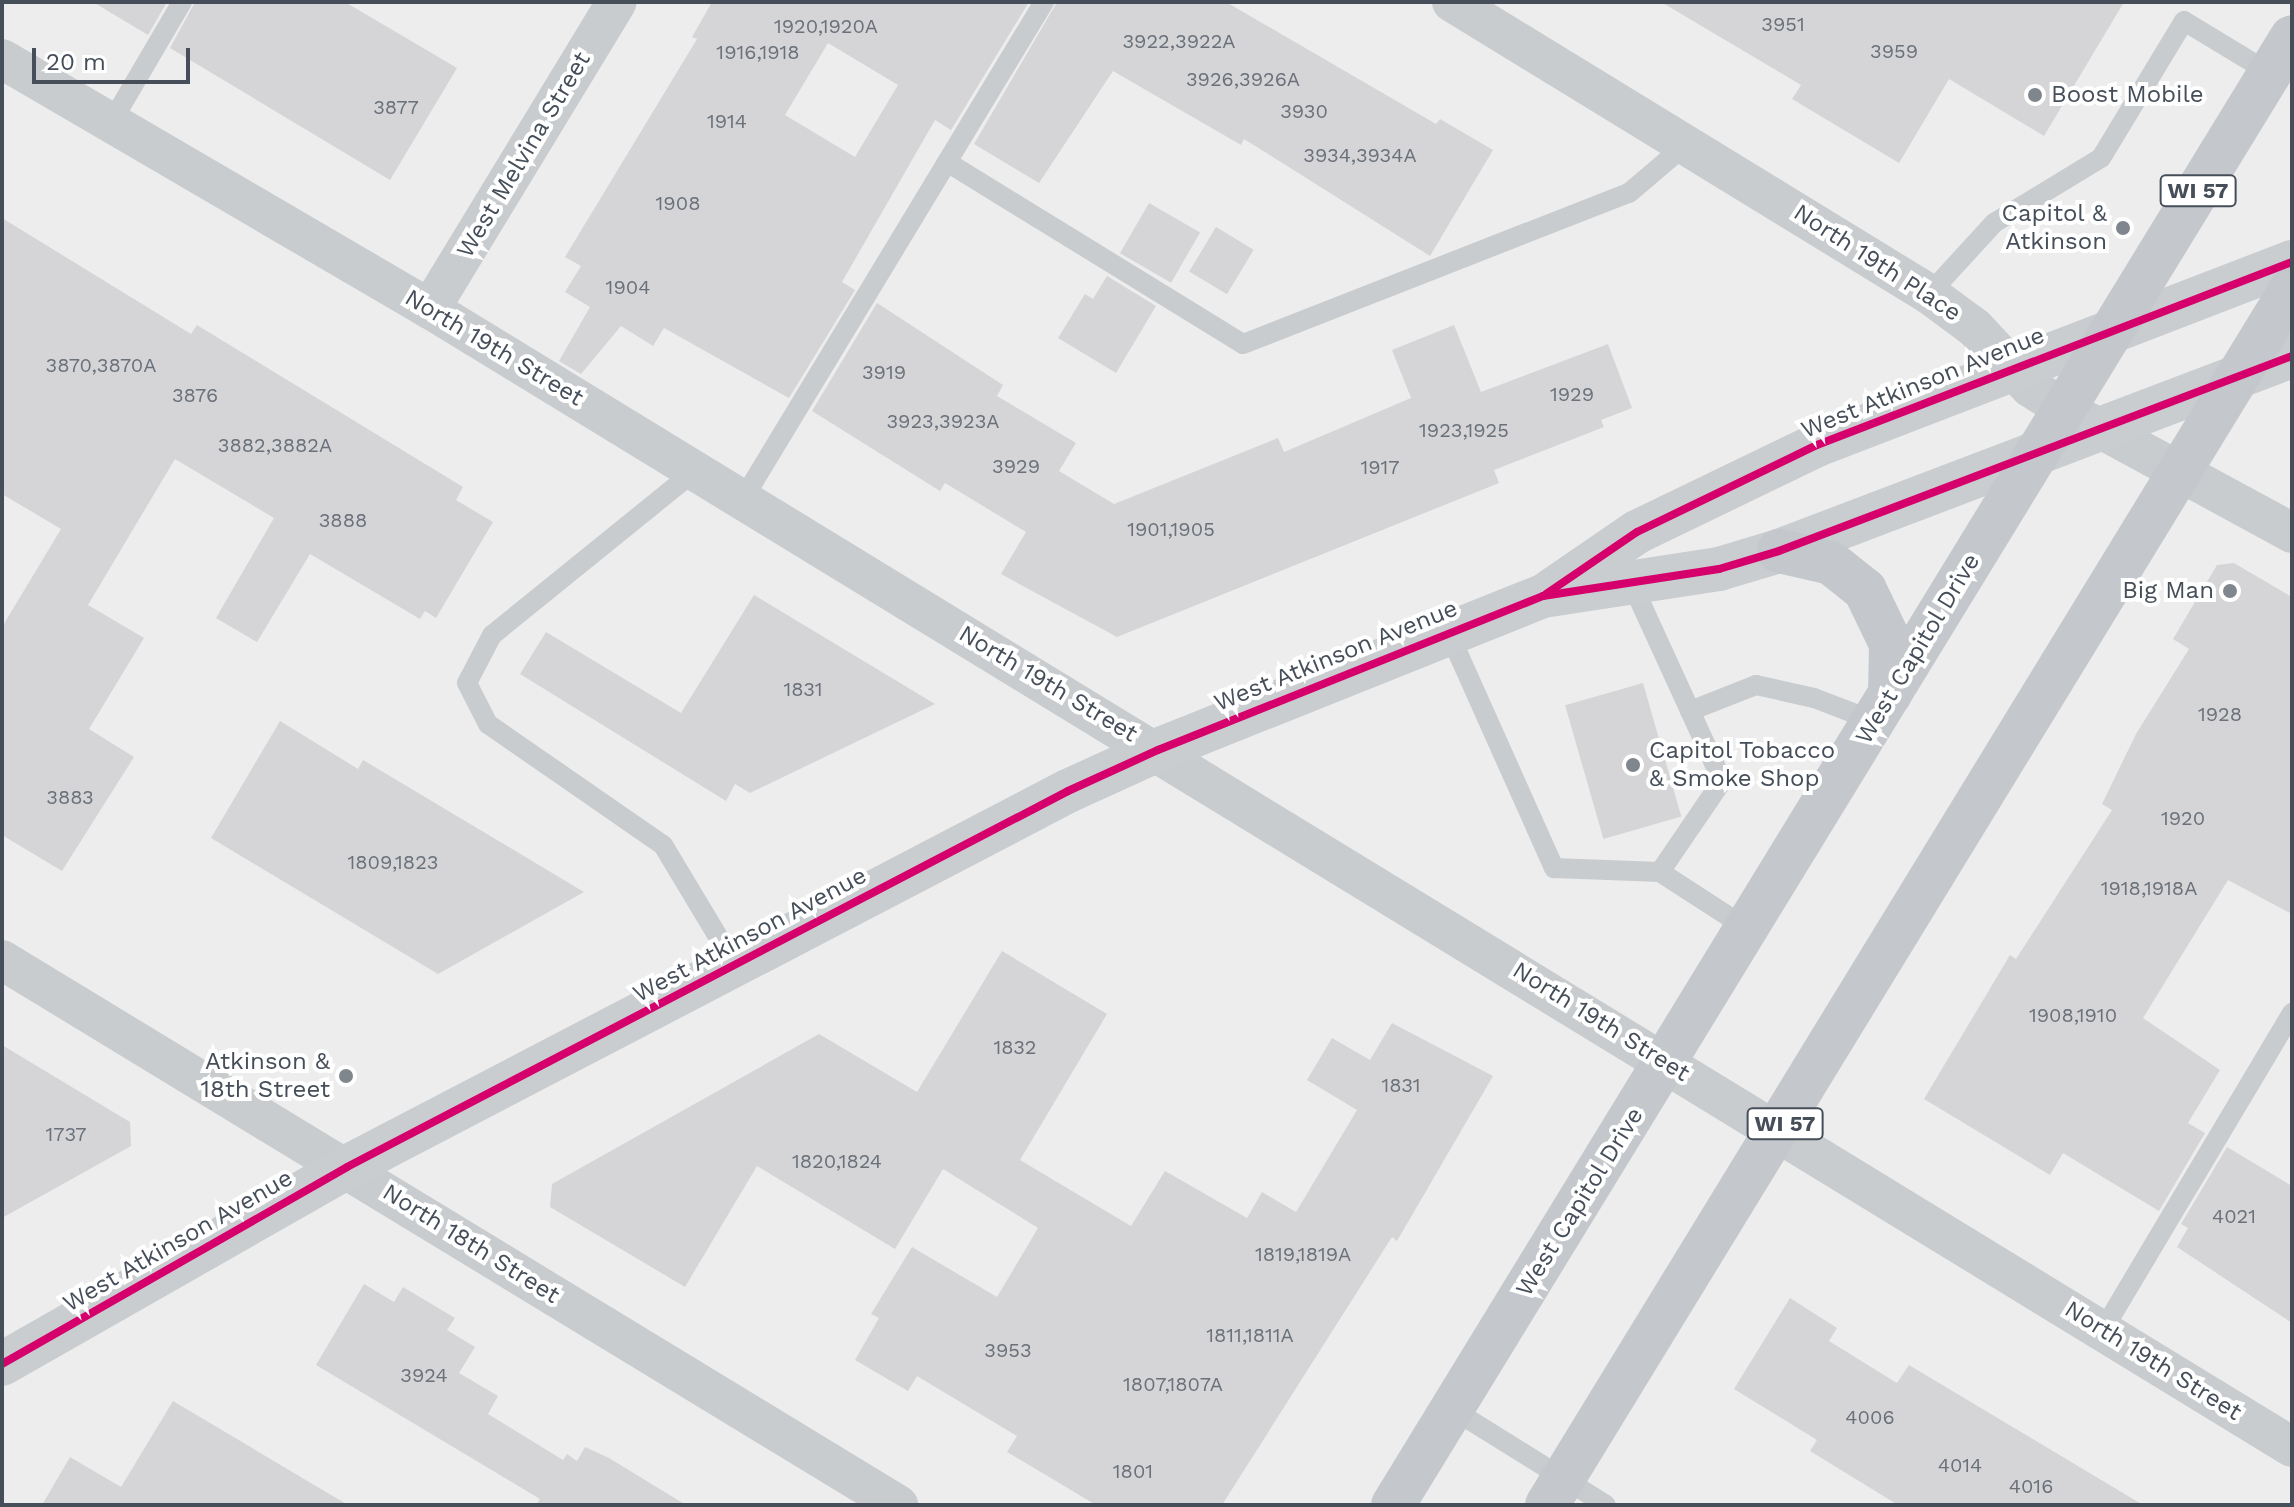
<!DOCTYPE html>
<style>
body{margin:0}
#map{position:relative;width:2294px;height:1507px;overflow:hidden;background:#eeeded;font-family:"Work Sans",sans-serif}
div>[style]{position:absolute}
.building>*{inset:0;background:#d5d5d7;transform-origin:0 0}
.lane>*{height:20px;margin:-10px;padding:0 10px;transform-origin:10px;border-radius:10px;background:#c9ccce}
.street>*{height:40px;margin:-20px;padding:0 20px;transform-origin:20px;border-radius:20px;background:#c9ccce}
.secondary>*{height:44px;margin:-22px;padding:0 22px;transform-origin:22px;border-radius:22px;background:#c9cdd0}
.primary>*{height:44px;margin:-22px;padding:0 22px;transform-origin:22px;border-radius:22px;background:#c4c8cc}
.cycleway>*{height:8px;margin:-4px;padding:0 4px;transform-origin:4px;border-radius:4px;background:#d6006c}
.dots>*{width:22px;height:22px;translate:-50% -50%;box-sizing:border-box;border:4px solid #fff;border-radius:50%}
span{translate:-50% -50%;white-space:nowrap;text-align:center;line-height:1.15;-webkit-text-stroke:8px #fff;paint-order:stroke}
.number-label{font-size:20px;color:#6a717a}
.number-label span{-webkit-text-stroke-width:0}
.shield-label span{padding:2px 6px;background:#fff;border:2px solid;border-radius:6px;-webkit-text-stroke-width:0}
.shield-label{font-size:22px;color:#454e59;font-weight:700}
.poi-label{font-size:24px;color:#454e59}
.left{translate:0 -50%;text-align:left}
.right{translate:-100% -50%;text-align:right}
.street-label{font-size:24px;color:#454e59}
.frame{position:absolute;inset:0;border:4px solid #454e59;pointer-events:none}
.scale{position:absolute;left:32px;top:48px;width:158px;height:36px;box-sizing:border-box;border:4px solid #454e59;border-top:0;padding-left:10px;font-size:24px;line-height:28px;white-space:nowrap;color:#454e59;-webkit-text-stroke:6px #fff;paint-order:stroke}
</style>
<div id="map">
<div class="building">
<div style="clip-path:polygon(93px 2px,167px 2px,148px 35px)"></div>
<div style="clip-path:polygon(195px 2px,345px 2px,457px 68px,390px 180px,170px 48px)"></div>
<div style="clip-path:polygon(evenodd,712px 2px,1029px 2px,951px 130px,935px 120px,842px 282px,855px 290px,789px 398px,664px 328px,653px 346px,621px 326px,581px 374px,559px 361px,590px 307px,565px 292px,581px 266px,565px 257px,697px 39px,692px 37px,712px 2px,828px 43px,898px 85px,855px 157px,785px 115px,828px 43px)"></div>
<div style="clip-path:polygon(1057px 2px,1226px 2px,1436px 124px,1440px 119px,1493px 150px,1430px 256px,1244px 139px,1241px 145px,1113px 71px,1039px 183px,974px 144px)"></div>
<div style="clip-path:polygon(1661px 2px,2124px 2px,2044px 136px,1949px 79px,1899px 163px,1792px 99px,1801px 85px)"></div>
<div style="left:1149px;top:203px;width:59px;height:58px;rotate:30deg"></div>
<div style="clip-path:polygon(2px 218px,191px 334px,197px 325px,463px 487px,456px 500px,493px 522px,436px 618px,425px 611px,420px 619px,310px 554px,257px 642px,216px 618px,274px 518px,175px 459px,88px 605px,144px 638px,89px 729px,134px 757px,62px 871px,2px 835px,2px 627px,61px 529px,2px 494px)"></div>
<div style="left:1216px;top:227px;width:44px;height:52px;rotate:31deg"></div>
<div style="clip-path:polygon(1107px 276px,1156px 306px,1116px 373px,1058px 338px,1085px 294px,1093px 299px)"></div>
<div style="clip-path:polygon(877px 303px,1003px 385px,997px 396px,1076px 443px,1059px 471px,1114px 504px,1278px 438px,1284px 452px,1411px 398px,1392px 350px,1454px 325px,1481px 392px,1608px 344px,1632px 408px,1601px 420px,1604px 427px,1494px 470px,1499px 483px,1117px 637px,1001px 574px,1026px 532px,945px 483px,940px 491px,812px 411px)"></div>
<div style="clip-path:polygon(2234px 563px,2292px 597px,2292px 914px,2228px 880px,2143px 1018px,2220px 1070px,2188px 1123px,2205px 1133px,2159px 1211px,2063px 1153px,2050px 1175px,1924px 1099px,2010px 955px,2016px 959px,2112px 810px,2102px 804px,2136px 734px,2189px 649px,2173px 639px,2217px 565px)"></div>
<div style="clip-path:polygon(754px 595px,935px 704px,750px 793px,735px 784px,726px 801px,520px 674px,546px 632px,681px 713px)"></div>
<div style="left:1643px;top:683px;width:139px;height:81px;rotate:74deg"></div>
<div style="clip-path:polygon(280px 721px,358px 769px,363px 760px,584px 892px,438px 974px,211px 838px)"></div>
<div style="clip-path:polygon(1002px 951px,1107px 1014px,1020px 1160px,1131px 1226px,1165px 1171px,1247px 1218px,1262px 1192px,1296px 1212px,1357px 1110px,1307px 1080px,1332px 1038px,1370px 1060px,1392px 1023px,1493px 1076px,1397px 1241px,1392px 1237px,1222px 1505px,1096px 1505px,1007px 1452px,1017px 1436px,917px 1376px,908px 1391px,855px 1360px,879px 1318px,871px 1314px,912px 1247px,997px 1297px,1038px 1228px,943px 1169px,895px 1249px,757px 1166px,685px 1287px,550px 1207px,552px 1184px,819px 1034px,917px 1092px)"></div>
<div style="clip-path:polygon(2px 1045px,130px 1122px,131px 1146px,2px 1218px)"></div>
<div style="clip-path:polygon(2227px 1147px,2292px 1186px,2292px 1323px,2177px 1247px,2188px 1228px,2181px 1224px)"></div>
<div style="clip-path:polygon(364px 1284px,394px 1302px,403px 1287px,455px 1318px,447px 1330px,475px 1347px,459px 1373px,498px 1396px,488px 1414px,563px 1460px,567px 1454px,577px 1461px,585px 1447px,609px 1458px,686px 1505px,536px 1505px,540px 1499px,316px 1365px)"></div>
<div style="clip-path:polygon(1790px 1298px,1837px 1328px,1829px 1341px,1897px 1383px,1909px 1365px,2143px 1505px,1898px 1505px,1810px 1451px,1817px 1440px,1734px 1389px)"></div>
<div style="clip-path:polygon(173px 1401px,348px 1505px,42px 1505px,70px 1457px,121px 1487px)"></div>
</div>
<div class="lane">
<div style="left:111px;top:123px;width:140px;rotate:-59.6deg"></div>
<div style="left:947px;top:162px;width:347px;rotate:31.6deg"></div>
<div style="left:1243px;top:344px;width:414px;rotate:-21.4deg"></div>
<div style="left:1629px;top:193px;width:77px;rotate:-40.3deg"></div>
<div style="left:1929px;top:294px;width:96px;rotate:-47.5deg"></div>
<div style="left:1994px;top:223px;width:125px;rotate:-31.3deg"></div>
<div style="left:2101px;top:158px;width:160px;rotate:-58.8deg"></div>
<div style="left:2184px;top:21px;width:100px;rotate:31.2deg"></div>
<div style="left:696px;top:470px;width:262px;rotate:141deg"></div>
<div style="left:492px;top:635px;width:54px;rotate:117.5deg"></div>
<div style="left:467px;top:683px;width:46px;rotate:62.9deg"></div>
<div style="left:488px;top:724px;width:213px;rotate:34.7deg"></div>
<div style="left:663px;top:845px;width:140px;rotate:59deg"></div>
<div style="left:743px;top:499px;width:581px;rotate:-58.8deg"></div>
<div style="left:1632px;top:584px;width:217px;rotate:65.4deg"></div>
<div style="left:1722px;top:781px;width:110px;rotate:124.3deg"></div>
<div style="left:1448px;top:631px;width:260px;rotate:65.9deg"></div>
<div style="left:1554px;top:868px;width:106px;rotate:2.2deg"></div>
<div style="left:1660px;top:872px;width:105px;rotate:32.9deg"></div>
<div style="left:1690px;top:711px;width:71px;rotate:-21.5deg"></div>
<div style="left:1756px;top:685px;width:59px;rotate:12.6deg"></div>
<div style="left:1814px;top:698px;width:64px;rotate:21deg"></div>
<div style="left:2103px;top:1330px;width:369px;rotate:-59.2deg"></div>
<div style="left:1452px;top:1409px;width:181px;rotate:31.9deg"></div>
</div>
<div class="street">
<div style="left:1452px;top:2px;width:559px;rotate:31.47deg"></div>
<div style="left:1929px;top:294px;width:57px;rotate:36.5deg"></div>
<div style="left:1975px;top:328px;width:81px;rotate:47deg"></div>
<div style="left:2030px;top:387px;width:40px;rotate:32.9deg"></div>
<div style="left:2064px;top:409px;width:260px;rotate:28.5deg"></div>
<div style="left:2px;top:59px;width:496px;rotate:30.3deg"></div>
<div style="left:430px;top:309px;width:2182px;rotate:31.43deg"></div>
<div style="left:430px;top:309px;width:359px;rotate:-58.7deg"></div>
<div style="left:2px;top:960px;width:1049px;rotate:31.31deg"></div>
</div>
<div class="secondary">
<div style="left:1551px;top:591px;width:104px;rotate:-34.5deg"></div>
<div style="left:1637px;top:532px;width:200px;rotate:-25.8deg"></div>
<div style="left:1817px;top:445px;width:509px;rotate:-21.07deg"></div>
<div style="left:2px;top:1364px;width:397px;rotate:-29.7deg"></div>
<div style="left:347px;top:1167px;width:813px;rotate:-27.54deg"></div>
<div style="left:1068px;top:791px;width:99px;rotate:-24.5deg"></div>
<div style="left:1158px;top:750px;width:415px;rotate:-21.8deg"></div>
<div style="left:1543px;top:596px;width:178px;rotate:-8.7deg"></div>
<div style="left:1719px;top:569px;width:63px;rotate:-16.7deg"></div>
<div style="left:1779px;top:551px;width:549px;rotate:-20.81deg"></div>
</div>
<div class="primary">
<div style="left:1779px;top:551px;width:53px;rotate:13deg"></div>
<div style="left:1831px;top:563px;width:43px;rotate:38.5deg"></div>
<div style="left:1865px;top:590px;width:60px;rotate:64.3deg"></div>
<div style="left:1891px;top:644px;width:50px;rotate:91.1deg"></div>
<div style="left:1393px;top:1505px;width:1721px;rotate:-58.52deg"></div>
<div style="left:1547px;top:1505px;width:1427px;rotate:-58.53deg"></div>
</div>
<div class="cycleway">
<div style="left:1546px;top:594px;width:110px;rotate:-34.3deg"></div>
<div style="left:1637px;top:532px;width:200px;rotate:-25.8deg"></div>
<div style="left:1817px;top:445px;width:509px;rotate:-21.07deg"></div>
<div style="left:2px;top:1364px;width:397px;rotate:-29.7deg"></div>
<div style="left:347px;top:1167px;width:813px;rotate:-27.54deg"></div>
<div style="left:1068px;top:791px;width:99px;rotate:-24.5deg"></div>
<div style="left:1158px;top:750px;width:415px;rotate:-21.8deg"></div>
<div style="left:1543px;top:596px;width:178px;rotate:-8.7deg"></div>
<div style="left:1719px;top:569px;width:63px;rotate:-16.7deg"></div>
<div style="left:1779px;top:551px;width:549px;rotate:-20.81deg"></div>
</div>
<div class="dots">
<div style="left:2035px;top:95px;background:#80868d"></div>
<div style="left:2123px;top:228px;background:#80868d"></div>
<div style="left:2230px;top:591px;background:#80868d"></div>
<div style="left:1633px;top:765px;background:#80868d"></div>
<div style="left:346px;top:1076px;background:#80868d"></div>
</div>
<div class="number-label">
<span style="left:1783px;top:24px">3951</span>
<span style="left:826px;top:26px">1920,1920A</span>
<span style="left:1179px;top:41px">3922,3922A</span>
<span style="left:1894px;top:51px">3959</span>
<span style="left:758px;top:52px">1916,1918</span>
<span style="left:1243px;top:79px">3926,3926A</span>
<span style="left:396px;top:107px">3877</span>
<span style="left:1304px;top:111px">3930</span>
<span style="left:727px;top:121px">1914</span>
<span style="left:1360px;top:155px">3934,3934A</span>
<span style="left:678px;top:203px">1908</span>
<span style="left:628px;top:287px">1904</span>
<span style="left:101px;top:365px">3870,3870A</span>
<span style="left:884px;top:372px">3919</span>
<span style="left:1572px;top:394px">1929</span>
<span style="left:195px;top:395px">3876</span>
<span style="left:943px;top:421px">3923,3923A</span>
<span style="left:1464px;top:430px">1923,1925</span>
<span style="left:275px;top:445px">3882,3882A</span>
<span style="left:1016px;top:466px">3929</span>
<span style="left:1380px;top:467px">1917</span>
<span style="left:343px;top:520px">3888</span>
<span style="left:1171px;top:529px">1901,1905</span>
<span style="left:803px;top:689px">1831</span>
<span style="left:2220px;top:714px">1928</span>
<span style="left:70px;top:797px">3883</span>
<span style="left:2183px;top:818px">1920</span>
<span style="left:393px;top:862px">1809,1823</span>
<span style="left:2149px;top:888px">1918,1918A</span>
<span style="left:2073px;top:1015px">1908,1910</span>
<span style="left:1015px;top:1047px">1832</span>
<span style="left:1401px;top:1085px">1831</span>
<span style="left:66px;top:1134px">1737</span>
<span style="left:837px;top:1161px">1820,1824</span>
<span style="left:2234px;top:1216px">4021</span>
<span style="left:1303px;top:1254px">1819,1819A</span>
<span style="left:1250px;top:1335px">1811,1811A</span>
<span style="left:1008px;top:1350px">3953</span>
<span style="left:424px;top:1375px">3924</span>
<span style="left:1173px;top:1384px">1807,1807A</span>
<span style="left:1870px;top:1417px">4006</span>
<span style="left:1960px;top:1465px">4014</span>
<span style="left:1133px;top:1471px">1801</span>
<span style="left:2031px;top:1486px">4016</span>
</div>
<div class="shield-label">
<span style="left:2198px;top:191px">WI 57</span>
<span style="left:1785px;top:1124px">WI 57</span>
</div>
<div class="poi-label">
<span class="left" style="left:2051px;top:95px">Boost Mobile</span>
<span class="right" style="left:2107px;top:228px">Capitol &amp;<br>Atkinson</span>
<span class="right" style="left:2214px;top:591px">Big Man</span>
<span class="left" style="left:1649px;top:765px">Capitol Tobacco<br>&amp; Smoke Shop</span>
<span class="right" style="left:330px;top:1076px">Atkinson &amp;<br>18th Street</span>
</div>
<div class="street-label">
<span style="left:524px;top:155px;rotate:-59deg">West Melvina Street</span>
<span style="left:1877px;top:263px;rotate:33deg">North 19th Place</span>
<span style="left:494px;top:348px;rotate:31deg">North 19th Street</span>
<span style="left:1923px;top:383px;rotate:-22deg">West Atkinson Avenue</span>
<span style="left:1918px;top:649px;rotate:-59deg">West Capitol Drive</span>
<span style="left:1336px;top:656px;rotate:-22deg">West Atkinson Avenue</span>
<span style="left:1048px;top:684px;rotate:31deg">North 19th Street</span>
<span style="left:750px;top:935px;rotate:-28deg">West Atkinson Avenue</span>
<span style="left:1601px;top:1022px;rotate:32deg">North 19th Street</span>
<span style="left:1580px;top:1202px;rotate:-58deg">West Capitol Drive</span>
<span style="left:178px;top:1241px;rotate:-30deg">West Atkinson Avenue</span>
<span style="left:471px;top:1244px;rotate:32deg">North 18th Street</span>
<span style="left:2153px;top:1361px;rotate:32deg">North 19th Street</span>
</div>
<div class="frame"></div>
<div class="scale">20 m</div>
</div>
